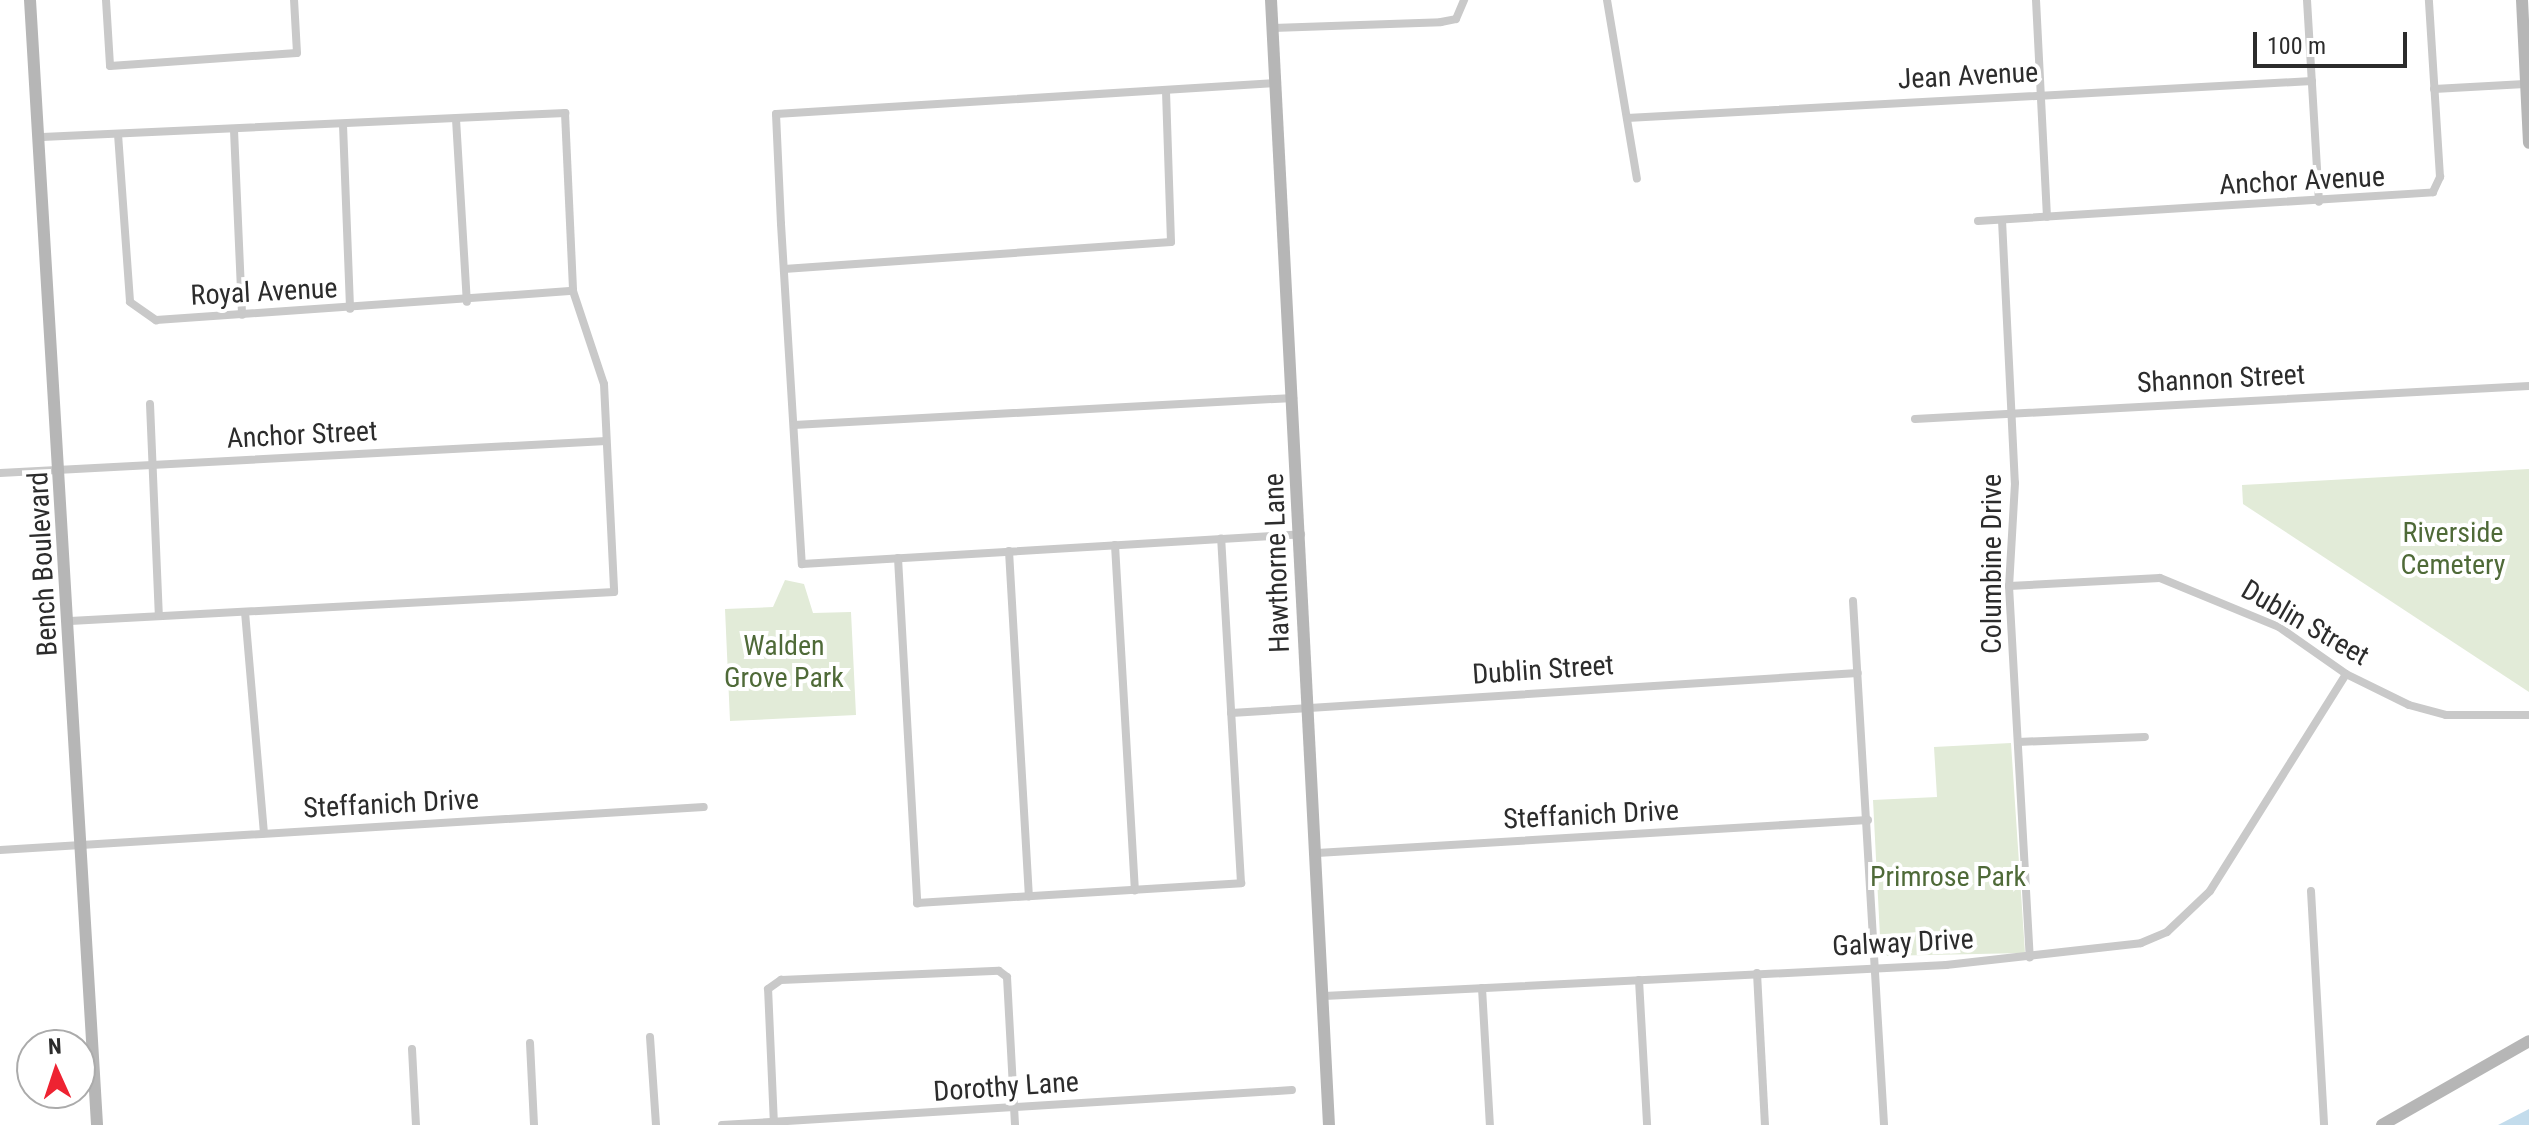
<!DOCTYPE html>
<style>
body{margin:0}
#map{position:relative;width:2529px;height:1125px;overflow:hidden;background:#fff;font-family:"Roboto Condensed",sans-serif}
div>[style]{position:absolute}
.green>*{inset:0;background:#e2ebd8}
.water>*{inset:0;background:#c3dcec}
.street>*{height:8px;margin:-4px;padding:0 4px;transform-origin:4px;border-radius:4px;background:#c9c9c9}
.secondary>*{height:12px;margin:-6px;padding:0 6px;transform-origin:6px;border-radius:6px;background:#b6b6b6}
span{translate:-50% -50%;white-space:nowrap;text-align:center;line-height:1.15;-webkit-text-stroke:8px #fff;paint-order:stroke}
.street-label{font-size:28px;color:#2c2c2c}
.park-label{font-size:28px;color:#4f6a38}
.north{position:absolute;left:16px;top:1029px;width:80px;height:80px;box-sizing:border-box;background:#fff;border:2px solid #ababab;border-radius:50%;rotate:357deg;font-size:22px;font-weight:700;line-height:32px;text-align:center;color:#2c2c2c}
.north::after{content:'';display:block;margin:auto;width:28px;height:36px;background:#ee2332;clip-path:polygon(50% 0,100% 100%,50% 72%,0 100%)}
.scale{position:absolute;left:2253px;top:32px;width:154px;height:36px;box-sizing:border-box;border:4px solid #2c2c2c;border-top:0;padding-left:10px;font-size:24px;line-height:28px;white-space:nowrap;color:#2c2c2c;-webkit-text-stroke:6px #fff;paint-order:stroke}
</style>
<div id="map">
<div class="green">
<div style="clip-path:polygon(2529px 469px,2529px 692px,2243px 504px,2242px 485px)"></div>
<div style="clip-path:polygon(785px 580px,804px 584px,813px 613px,851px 612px,856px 715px,730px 721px,725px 609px,773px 607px)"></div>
<div style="clip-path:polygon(2011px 743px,2025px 953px,1881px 956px,1873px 800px,1937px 797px,1934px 747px)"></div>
</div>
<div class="water">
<div style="clip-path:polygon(2529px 1109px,2529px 1125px,2498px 1125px)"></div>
</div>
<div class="street">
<div style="left:106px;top:0;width:66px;rotate:86.5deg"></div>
<div style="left:110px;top:66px;width:187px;rotate:-4deg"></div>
<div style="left:297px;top:53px;width:53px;rotate:-93.2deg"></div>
<div style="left:1607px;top:0;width:181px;rotate:80.5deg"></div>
<div style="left:2036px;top:0;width:217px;rotate:87.1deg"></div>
<div style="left:2307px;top:0;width:202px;rotate:86.6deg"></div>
<div style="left:1273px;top:28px;width:168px;rotate:-2deg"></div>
<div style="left:1441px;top:22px;width:15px;rotate:-11deg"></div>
<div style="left:1456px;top:19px;width:21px;rotate:-67deg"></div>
<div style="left:1276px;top:83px;width:501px;rotate:176.45deg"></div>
<div style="left:776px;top:114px;width:110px;rotate:87.4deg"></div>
<div style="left:781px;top:224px;width:341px;rotate:86.5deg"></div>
<div style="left:802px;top:564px;width:500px;rotate:-3.4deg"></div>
<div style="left:2434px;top:89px;width:91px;rotate:-3.1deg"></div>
<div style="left:1627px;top:118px;width:686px;rotate:-3.09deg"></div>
<div style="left:456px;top:119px;width:183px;rotate:86.6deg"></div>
<div style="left:343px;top:125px;width:184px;rotate:87.8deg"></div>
<div style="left:234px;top:130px;width:185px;rotate:87.5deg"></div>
<div style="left:118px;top:134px;width:168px;rotate:85.9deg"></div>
<div style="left:130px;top:302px;width:32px;rotate:35deg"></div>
<div style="left:156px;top:320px;width:418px;rotate:-4deg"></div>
<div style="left:42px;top:137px;width:524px;rotate:-2.63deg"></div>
<div style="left:565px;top:113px;width:178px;rotate:87.4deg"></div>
<div style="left:573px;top:291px;width:98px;rotate:71.6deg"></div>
<div style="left:604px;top:384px;width:208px;rotate:87.2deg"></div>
<div style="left:614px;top:592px;width:545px;rotate:176.95deg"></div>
<div style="left:2002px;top:220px;width:263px;rotate:87.2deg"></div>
<div style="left:2015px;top:483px;width:103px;rotate:93.3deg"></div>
<div style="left:2009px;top:586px;width:372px;rotate:86.8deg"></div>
<div style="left:1978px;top:221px;width:456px;rotate:-3.6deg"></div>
<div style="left:2433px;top:192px;width:17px;rotate:-65deg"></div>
<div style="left:2440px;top:177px;width:177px;rotate:-93.6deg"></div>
<div style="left:784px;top:269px;width:388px;rotate:-4deg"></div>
<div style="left:1171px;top:242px;width:151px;rotate:-91.9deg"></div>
<div style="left:150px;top:404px;width:212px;rotate:87.6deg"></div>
<div style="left:1915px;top:419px;width:615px;rotate:-3.08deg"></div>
<div style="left:794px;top:425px;width:500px;rotate:-3.1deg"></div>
<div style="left:0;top:473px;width:607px;rotate:-3.02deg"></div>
<div style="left:1115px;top:545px;width:346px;rotate:86.7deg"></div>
<div style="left:1009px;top:551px;width:346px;rotate:86.7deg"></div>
<div style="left:898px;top:558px;width:346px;rotate:86.8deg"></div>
<div style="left:917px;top:903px;width:325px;rotate:-3.5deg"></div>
<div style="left:1241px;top:883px;width:345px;rotate:-93.3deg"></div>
<div style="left:2009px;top:586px;width:151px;rotate:-3deg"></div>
<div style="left:2160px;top:578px;width:129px;rotate:22.4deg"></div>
<div style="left:2279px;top:627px;width:82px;rotate:35deg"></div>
<div style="left:2346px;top:674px;width:70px;rotate:26.2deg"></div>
<div style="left:2409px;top:705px;width:38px;rotate:15deg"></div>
<div style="left:2446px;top:715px;width:83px"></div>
<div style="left:1853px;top:601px;width:525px;rotate:86.61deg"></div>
<div style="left:245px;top:612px;width:222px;rotate:85.1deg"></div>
<div style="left:1231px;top:713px;width:628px;rotate:-3.65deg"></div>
<div style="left:2018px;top:742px;width:127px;rotate:-2.3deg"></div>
<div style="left:0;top:850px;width:705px;rotate:-3.5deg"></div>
<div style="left:1317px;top:853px;width:552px;rotate:-3.43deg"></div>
<div style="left:2311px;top:891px;width:234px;rotate:86.8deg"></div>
<div style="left:1757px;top:973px;width:152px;rotate:87deg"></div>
<div style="left:1639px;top:980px;width:145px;rotate:86.8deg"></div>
<div style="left:1482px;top:988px;width:137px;rotate:86.7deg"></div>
<div style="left:1324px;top:996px;width:623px;rotate:-2.85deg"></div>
<div style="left:1946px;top:965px;width:196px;rotate:-6.4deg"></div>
<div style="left:2141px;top:943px;width:28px;rotate:-23deg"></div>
<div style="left:2167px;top:932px;width:59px;rotate:-43.6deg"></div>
<div style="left:2210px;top:891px;width:256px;rotate:-57.9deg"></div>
<div style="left:650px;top:1037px;width:88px;rotate:86.1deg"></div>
<div style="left:530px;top:1043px;width:82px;rotate:87.2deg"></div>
<div style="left:412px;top:1049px;width:76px;rotate:87deg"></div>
<div style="left:722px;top:1125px;width:571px;rotate:-3.51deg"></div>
<div style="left:774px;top:1125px;width:136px;rotate:-92.5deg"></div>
<div style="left:768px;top:989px;width:16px;rotate:-35deg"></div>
<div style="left:781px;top:980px;width:218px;rotate:-2.4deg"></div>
<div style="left:999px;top:971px;width:10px;rotate:37deg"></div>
<div style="left:1007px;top:977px;width:148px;rotate:86.9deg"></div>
</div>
<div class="secondary">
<div style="left:30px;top:0;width:1127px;rotate:86.59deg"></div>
<div style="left:1271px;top:0;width:1126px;rotate:87.05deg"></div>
<div style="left:2522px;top:0;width:143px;rotate:87.2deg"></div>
<div style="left:2382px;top:1125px;width:169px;rotate:-29.7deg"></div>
</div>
<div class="street-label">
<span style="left:1968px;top:76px;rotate:-3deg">Jean Avenue</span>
<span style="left:2302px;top:181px;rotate:-3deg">Anchor Avenue</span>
<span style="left:264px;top:292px;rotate:-3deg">Royal Avenue</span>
<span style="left:2221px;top:379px;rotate:-3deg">Shannon Street</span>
<span style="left:302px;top:435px;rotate:-3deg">Anchor Street</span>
<span style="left:1277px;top:563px;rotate:-92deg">Hawthorne Lane</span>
<span style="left:43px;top:564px;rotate:-93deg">Bench Boulevard</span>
<span style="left:1992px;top:564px;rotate:-90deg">Columbine Drive</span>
<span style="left:2305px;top:623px;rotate:30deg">Dublin Street</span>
<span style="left:1543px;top:670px;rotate:-4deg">Dublin Street</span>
<span style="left:391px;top:804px;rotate:-3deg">Steffanich Drive</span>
<span style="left:1591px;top:815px;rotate:-3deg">Steffanich Drive</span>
<span style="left:1903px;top:943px;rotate:-3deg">Galway Drive</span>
<span style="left:1006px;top:1087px;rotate:-4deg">Dorothy Lane</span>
</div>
<div class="park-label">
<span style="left:2453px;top:549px">Riverside<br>Cemetery</span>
<span style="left:784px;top:662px">Walden<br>Grove Park</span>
<span style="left:1948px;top:877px">Primrose Park</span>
</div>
<div class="north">N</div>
<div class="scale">100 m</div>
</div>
